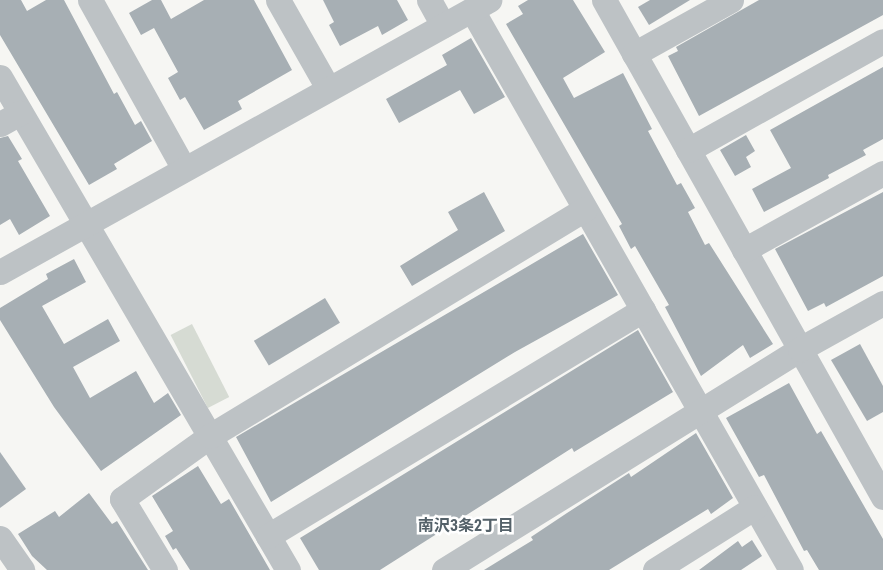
<!DOCTYPE html>
<meta charset="utf-8">
<style>
body{margin:0}
#map{position:relative;width:883px;height:570px;overflow:hidden;background:#f6f6f3;font-family:"Roboto Condensed","Noto Sans JP",sans-serif}
div>[style]{position:absolute}
.green>*{inset:0;background:#d6dbd3;transform-origin:0 0}
.building>*{inset:0;background:#a7afb4;transform-origin:0 0}
.minor>*{height:25px;margin:-12.5px;padding:0 12.5px;transform-origin:12.5px;border-radius:12.5px;background:#bdc2c5}
span{translate:-50% -50%;white-space:nowrap;text-align:center;line-height:1.15;-webkit-text-stroke:5px #fff;paint-order:stroke}
.neighbourhood-label{font-size:16px;color:#546169;font-weight:700}
</style>
<div id="map">
<div class="green">
<div style="left:192px;top:324px;width:82px;height:24px;rotate:63deg"></div>
</div>
<div class="building">
<div style="clip-path:polygon(0 0,21px 0,27px 11px,46px 0,64px 0,114px 94px,117px 92px,135px 125px,141px 121px,152px 141px,114px 164px,117px 169px,89px 185px,0 35px)"></div>
<div style="clip-path:polygon(152px 0,161px 0,171px 19px,204px 0,254px 0,292px 70px,238px 101px,242px 109px,204px 130px,185px 97px,180px 100px,168px 78px,178px 72px,154px 28px,141px 35px,129px 13px)"></div>
<div style="clip-path:polygon(323px 0,397px 0,408px 20px,382px 35px,378px 26px,340px 46px,329px 25px,334px 22px)"></div>
<div style="clip-path:polygon(528px 0,573px 0,605px 52px,563px 78px,574px 98px,623px 73px,652px 129px,648px 131px,677px 185px,681px 183px,695px 208px,688px 212px,705px 245px,709px 243px,773px 344px,750px 358px,743px 345px,701px 376px,665px 307px,669px 305px,635px 246px,631px 249px,619px 226px,622px 224px,506px 24px,523px 14px,518px 6px)"></div>
<div style="clip-path:polygon(650px 0,690px 0,649px 25px,638px 7px)"></div>
<div style="clip-path:polygon(759px 0,883px 0,883px 15px,699px 116px,668px 56px,678px 51px,676px 47px)"></div>
<div style="clip-path:polygon(471px 38px,505px 97px,474px 114px,460px 90px,399px 123px,386px 99px,447px 65px,442px 55px)"></div>
<div style="clip-path:polygon(883px 67px,883px 139px,863px 150px,866px 155px,828px 175px,829px 178px,764px 212px,752px 189px,791px 168px,770px 130px)"></div>
<div style="clip-path:polygon(746px 135px,755px 151px,746px 157px,751px 167px,735px 176px,720px 150px)"></div>
<div style="clip-path:polygon(8px 136px,22px 159px,18px 161px,50px 216px,19px 235px,10px 219px,0 225px,0 138px)"></div>
<div style="clip-path:polygon(484px 192px,505px 231px,412px 286px,400px 266px,458px 230px,448px 212px)"></div>
<div style="clip-path:polygon(883px 192px,883px 276px,826px 307px,824px 303px,808px 311px,775px 249px)"></div>
<div style="clip-path:polygon(583px 234px,618px 295px,515px 352px,271px 502px,236px 437px)"></div>
<div style="clip-path:polygon(74px 259px,86px 282px,42px 306px,64px 344px,108px 319px,120px 341px,73px 367px,90px 398px,136px 371px,154px 403px,168px 393px,181px 415px,101px 471px,54px 407px,0 320px,0 308px,48px 279px,46px 274px)"></div>
<div style="left:325px;top:298px;width:29px;height:83px;rotate:59deg"></div>
<div style="clip-path:polygon(638px 330px,673px 392px,574px 452px,572px 448px,380px 570px,319px 570px,300px 538px)"></div>
<div style="clip-path:polygon(860px 344px,883px 386px,883px 412px,867px 421px,831px 360px)"></div>
<div style="clip-path:polygon(789px 383px,817px 434px,821px 431px,883px 539px,883px 570px,819px 570px,807px 550px,804px 551px,764px 475px,759px 477px,726px 418px)"></div>
<div style="clip-path:polygon(696px 433px,733px 498px,711px 514px,708px 509px,609px 570px,484px 570px,533px 540px,531px 537px,567px 513px,629px 473px,631px 477px)"></div>
<div style="clip-path:polygon(0 452px,26px 489px,0 508px)"></div>
<div style="clip-path:polygon(198px 466px,221px 504px,229px 499px,270px 570px,190px 570px,176px 548px,173px 550px,165px 536px,173px 531px,152px 496px)"></div>
<div style="clip-path:polygon(89px 493px,112px 524px,117px 521px,148px 570px,47px 570px,32px 556px,18px 534px,55px 511px,59px 517px)"></div>
<div style="clip-path:polygon(752px 540px,762px 556px,741px 570px,699px 570px,738px 541px,742px 547px)"></div>
</div>
<div class="minor">
<div style="left:90px;top:0;width:193px;rotate:60.9deg"></div>
<div style="left:278px;top:0;width:101px;rotate:60.4deg"></div>
<div style="left:429px;top:0;width:29px;rotate:61deg"></div>
<div style="left:604px;top:0;width:570px;rotate:60.69deg"></div>
<div style="left:472px;top:10px;width:644px;rotate:60.33deg"></div>
<div style="left:634px;top:54px;width:111px;rotate:-29.1deg"></div>
<div style="left:0;top:77px;width:571px;rotate:59.71deg"></div>
<div style="left:0;top:124px;width:23px;rotate:-29deg"></div>
<div style="left:688px;top:150px;width:223px;rotate:-29.2deg"></div>
<div style="left:744px;top:250px;width:159px;rotate:-29deg"></div>
<div style="left:0;top:272px;width:560px;rotate:-29.08deg"></div>
<div style="left:268px;top:536px;width:438px;rotate:-31.1deg"></div>
<div style="left:0;top:538px;width:39px;rotate:55deg"></div>
<div style="left:165px;top:570px;width:83px;rotate:-121.2deg"></div>
<div style="left:122px;top:499px;width:108px;rotate:-35.6deg"></div>
<div style="left:210px;top:436px;width:438px;rotate:-31.2deg"></div>
<div style="left:444px;top:570px;width:419px;rotate:-31.8deg"></div>
<div style="left:800px;top:349px;width:95px;rotate:-29deg"></div>
<div style="left:655px;top:570px;width:118px;rotate:-32.2deg"></div>
</div>
<div class="neighbourhood-label">
<span style="left:466px;top:526px">南沢3条2丁目</span>
</div>
</div>
